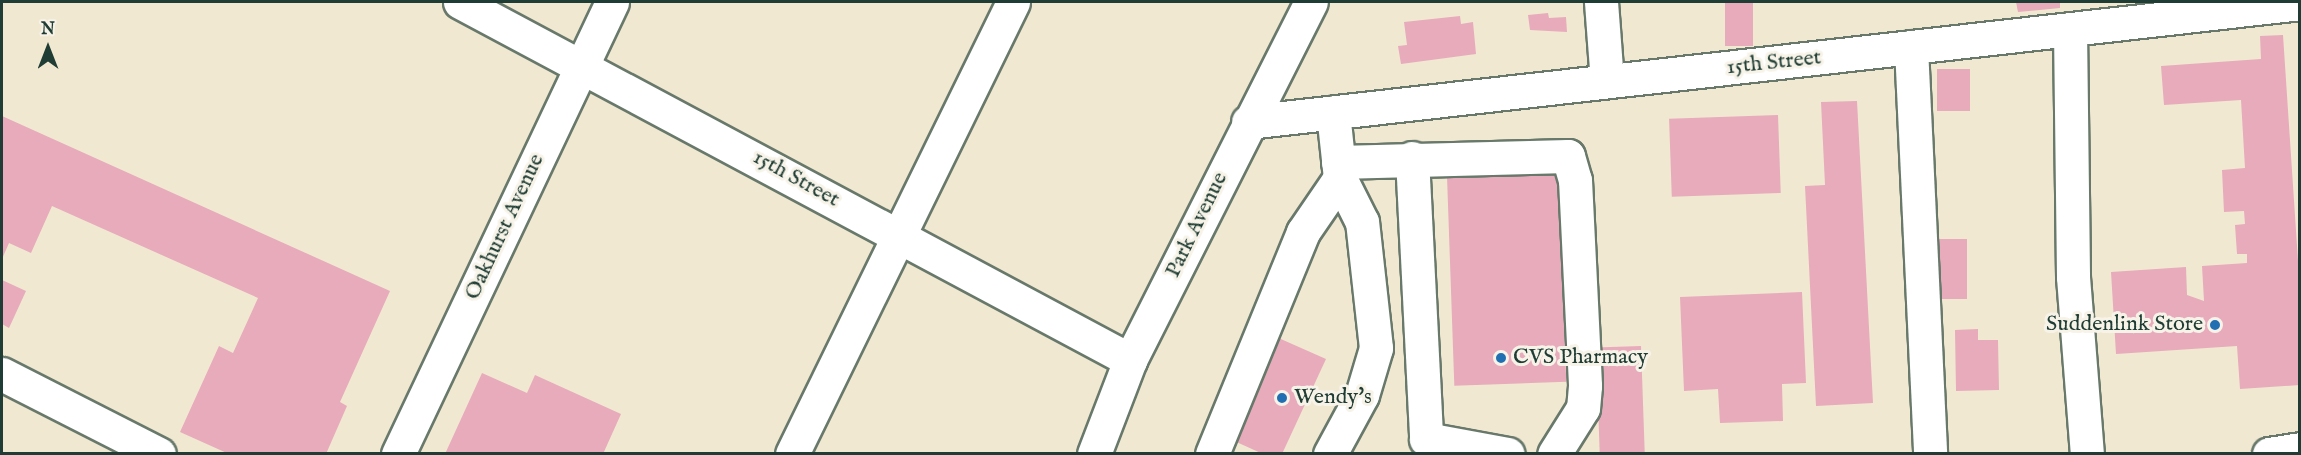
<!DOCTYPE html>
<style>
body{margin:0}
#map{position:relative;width:2301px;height:455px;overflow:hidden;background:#f1e8d1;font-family:"IM FELL English",serif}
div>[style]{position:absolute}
.building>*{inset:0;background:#e7abbc;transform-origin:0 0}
.roads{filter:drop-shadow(2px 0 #68796b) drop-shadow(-2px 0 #68796b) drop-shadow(0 2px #68796b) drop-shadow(0 -2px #68796b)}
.minor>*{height:33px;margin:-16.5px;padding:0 16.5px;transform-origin:16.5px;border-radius:16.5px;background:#fff}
.major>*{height:33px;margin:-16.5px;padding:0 16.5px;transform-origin:16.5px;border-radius:16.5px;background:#fff}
.dots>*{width:16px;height:16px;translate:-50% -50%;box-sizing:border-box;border:3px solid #f7f3e8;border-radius:50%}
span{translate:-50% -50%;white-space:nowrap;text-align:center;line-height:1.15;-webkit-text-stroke:6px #f7f3e8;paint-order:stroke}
.street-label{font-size:22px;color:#1f3d34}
.poi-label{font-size:22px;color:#1f3d34}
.right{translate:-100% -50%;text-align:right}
.left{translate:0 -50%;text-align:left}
.frame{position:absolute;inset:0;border:3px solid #1f3d34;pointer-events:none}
.north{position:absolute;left:18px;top:18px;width:60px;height:60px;-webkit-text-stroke:4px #f7f3e8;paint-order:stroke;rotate:0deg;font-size:16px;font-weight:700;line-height:24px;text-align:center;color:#1f3d34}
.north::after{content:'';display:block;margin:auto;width:21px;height:27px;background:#1f3d34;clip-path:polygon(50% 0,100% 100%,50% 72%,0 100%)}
</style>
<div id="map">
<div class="building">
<div style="left:1725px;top:2px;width:28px;height:44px"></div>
<div style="clip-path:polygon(2016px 2px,2060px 2px,2060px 8px,2018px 12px)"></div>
<div style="clip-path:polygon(1548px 13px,1549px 18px,1566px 17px,1567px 32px,1530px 30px,1528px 15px)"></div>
<div style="clip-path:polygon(1460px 16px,1461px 24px,1473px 22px,1476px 54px,1401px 64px,1398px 46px,1407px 45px,1404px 22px)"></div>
<div style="clip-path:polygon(2283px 35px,2300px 291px,2300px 385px,2240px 389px,2237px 346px,2116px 354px,2111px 272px,2186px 267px,2187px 295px,2204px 301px,2202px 266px,2247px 263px,2247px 254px,2237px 254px,2235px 225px,2245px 224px,2244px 211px,2224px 212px,2222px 170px,2245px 168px,2241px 100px,2164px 105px,2161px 66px,2261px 59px,2260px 36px)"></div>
<div style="left:1970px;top:69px;width:42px;height:33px;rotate:90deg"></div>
<div style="clip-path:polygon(1857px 101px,1873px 403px,1816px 406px,1805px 186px,1825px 185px,1821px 102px)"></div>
<div style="left:1778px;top:115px;width:78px;height:109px;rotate:88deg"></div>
<div style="clip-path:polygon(2px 116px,390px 291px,340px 402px,347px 406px,326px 454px,229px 454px,180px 432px,219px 346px,233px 353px,258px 298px,52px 206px,31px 253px,9px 243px,2px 259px)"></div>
<div style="left:1559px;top:174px;width:208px;height:112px;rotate:88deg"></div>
<div style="left:1939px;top:239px;width:28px;height:60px"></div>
<div style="clip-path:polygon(2px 280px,26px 291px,9px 328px,2px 324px)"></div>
<div style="clip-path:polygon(1802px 292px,1806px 383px,1782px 384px,1783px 421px,1720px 423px,1718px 389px,1684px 391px,1680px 297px)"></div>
<div style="clip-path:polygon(1978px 329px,1978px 340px,1998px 340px,1999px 390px,1956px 391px,1955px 330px)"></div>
<div style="clip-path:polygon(1274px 336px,1326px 359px,1282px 454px,1263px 454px,1232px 440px)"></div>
<div style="left:1641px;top:346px;width:108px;height:45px;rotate:88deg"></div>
<div style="clip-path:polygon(482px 373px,527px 393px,535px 375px,621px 414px,603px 454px,445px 454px)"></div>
</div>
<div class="roads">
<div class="minor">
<div style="left:460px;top:2px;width:760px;rotate:28.12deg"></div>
<div style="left:1601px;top:2px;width:79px;rotate:85.7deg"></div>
<div style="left:2070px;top:29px;width:248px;rotate:89.3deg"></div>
<div style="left:2073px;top:277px;width:178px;rotate:85.5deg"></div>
<div style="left:1911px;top:47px;width:407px;rotate:87.3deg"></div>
<div style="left:1248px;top:122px;width:1059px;rotate:-6.45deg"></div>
<div style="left:1412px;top:158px;width:281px;rotate:87.1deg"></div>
<div style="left:1426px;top:439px;width:83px;rotate:10.4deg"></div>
<div style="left:1338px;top:162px;width:230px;rotate:-1.5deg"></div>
<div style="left:1568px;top:156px;width:25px;rotate:74deg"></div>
<div style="left:1575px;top:180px;width:206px;rotate:87.2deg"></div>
<div style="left:1585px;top:386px;width:22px;rotate:95deg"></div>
<div style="left:1583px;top:408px;width:54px;rotate:122.2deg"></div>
<div style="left:2px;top:374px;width:176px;rotate:27deg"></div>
<div style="left:398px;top:454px;width:500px;rotate:-64.66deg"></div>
<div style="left:792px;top:454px;width:503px;rotate:-63.94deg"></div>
<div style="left:1094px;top:454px;width:101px;rotate:-69deg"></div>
<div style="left:1130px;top:360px;width:401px;rotate:-63.2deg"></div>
<div style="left:1212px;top:454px;width:240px;rotate:-67.7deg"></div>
<div style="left:1303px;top:232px;width:65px;rotate:-55.6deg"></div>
<div style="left:1330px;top:454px;width:67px;rotate:-61.5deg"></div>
<div style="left:1362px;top:395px;width:49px;rotate:-73.4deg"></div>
<div style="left:1376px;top:348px;width:127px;rotate:-96.3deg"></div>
<div style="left:1362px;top:222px;width:49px;rotate:-116.6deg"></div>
<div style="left:1340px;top:178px;width:66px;rotate:-96.1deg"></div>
</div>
<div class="major">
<div style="left:2269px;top:454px;width:31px;rotate:-9deg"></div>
</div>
</div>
<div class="dots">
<div style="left:2215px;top:325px;background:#1f6fb2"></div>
<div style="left:1501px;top:358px;background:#1f6fb2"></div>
<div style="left:1282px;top:398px;background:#1f6fb2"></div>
</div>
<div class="street-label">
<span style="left:1774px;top:63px;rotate:-6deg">15th Street</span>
<span style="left:796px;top:179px;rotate:29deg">15th Street</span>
<span style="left:1197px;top:225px;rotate:-64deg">Park Avenue</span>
<span style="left:505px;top:227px;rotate:-65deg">Oakhurst Avenue</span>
</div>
<div class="poi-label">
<span class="right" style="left:2203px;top:325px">Suddenlink Store</span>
<span class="left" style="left:1513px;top:358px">CVS Pharmacy</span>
<span class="left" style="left:1294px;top:398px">Wendy's</span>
</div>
<div class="frame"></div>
<div class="north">N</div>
</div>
